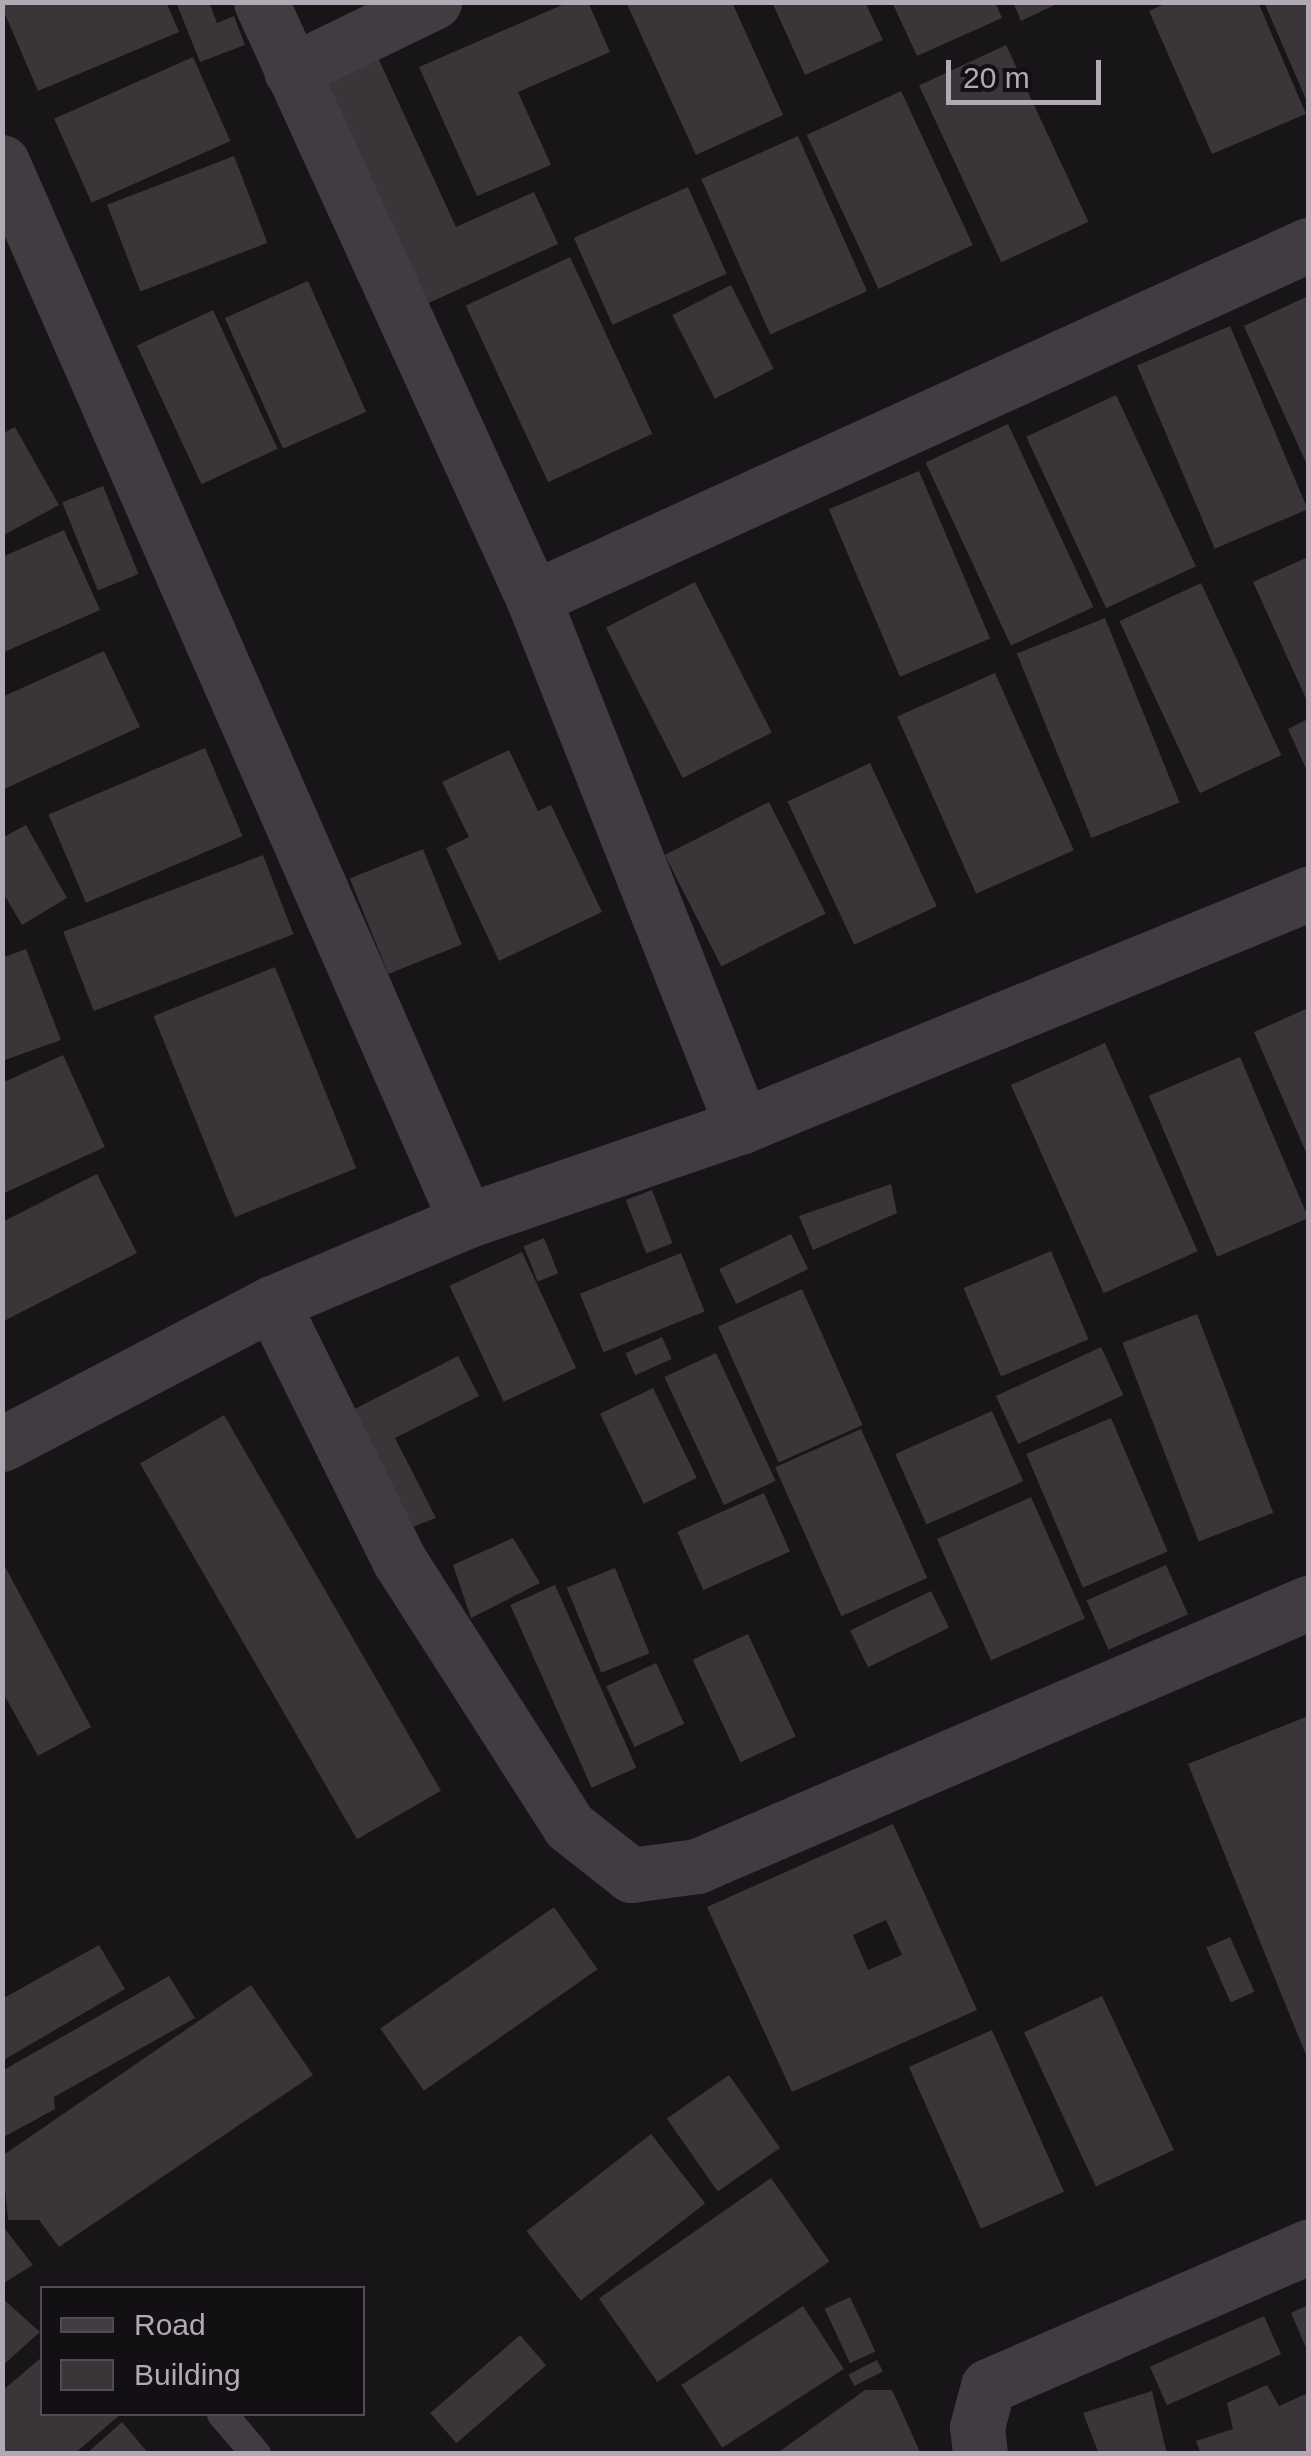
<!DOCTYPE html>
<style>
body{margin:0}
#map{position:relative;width:1311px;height:2456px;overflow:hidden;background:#171517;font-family:Helvetica,sans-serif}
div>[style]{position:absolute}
.building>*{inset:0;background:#393539;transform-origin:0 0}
.lane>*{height:30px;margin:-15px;padding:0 15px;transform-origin:15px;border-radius:15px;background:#403c41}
.street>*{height:55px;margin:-27.5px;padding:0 27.5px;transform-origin:27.5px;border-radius:27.5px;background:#403c41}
span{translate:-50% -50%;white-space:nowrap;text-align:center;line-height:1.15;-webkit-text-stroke:8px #121012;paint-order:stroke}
.frame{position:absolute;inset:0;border:5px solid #b3a9b6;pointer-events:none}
.legend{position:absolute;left:40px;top:2286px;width:325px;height:130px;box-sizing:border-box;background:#121012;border:2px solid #524d54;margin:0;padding:12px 18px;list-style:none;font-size:30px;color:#b3a9b6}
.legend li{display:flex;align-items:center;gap:20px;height:50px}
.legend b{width:50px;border:2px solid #524d54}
.scale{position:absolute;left:946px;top:60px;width:155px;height:45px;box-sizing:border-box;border:5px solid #b3a9b6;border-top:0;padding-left:12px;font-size:30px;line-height:35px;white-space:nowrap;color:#b3a9b6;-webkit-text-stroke:8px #121012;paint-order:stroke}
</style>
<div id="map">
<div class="building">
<div style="clip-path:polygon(6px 2px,166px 2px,179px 32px,38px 91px,2px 7px)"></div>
<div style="clip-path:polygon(176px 2px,209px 2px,217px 23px,234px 16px,245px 45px,200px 62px)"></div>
<div style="clip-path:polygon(569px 2px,588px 2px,610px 52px,518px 92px,551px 165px,477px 196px,419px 67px)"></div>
<div style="clip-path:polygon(626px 2px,732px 2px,783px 115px,696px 155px)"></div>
<div style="clip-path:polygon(772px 2px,865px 2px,883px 40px,805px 75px)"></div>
<div style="clip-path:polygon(892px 2px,995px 2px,1002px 18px,917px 56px)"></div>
<div style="clip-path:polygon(1013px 2px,1061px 2px,1021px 21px)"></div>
<div style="clip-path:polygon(1169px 2px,1258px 2px,1306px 114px,1212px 154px,1149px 11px)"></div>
<div style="clip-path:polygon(1264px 2px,1308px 2px,1308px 104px)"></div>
<div style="left:1006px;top:45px;width:195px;height:96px;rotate:65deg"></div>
<div style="clip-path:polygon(373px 47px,456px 227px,534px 192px,558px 244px,422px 306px,323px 70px)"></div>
<div style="left:193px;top:57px;width:92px;height:152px;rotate:66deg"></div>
<div style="left:901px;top:91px;width:170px;height:104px;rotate:65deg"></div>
<div style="left:798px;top:136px;width:170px;height:106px;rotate:66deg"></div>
<div style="left:234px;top:156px;width:93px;height:136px;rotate:69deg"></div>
<div style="left:688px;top:187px;width:95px;height:125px;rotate:66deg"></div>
<div style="left:570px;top:257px;width:195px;height:115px;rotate:65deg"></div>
<div style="left:308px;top:281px;width:143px;height:91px;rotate:66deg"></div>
<div style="left:731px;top:285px;width:94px;height:66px;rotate:63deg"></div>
<div style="clip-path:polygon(1308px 296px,1308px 467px,1244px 326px)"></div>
<div style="left:213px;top:310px;width:153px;height:84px;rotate:65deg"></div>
<div style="left:1230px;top:326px;width:199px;height:101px;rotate:67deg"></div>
<div style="left:1116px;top:395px;width:189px;height:99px;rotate:65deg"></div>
<div style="left:1008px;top:424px;width:202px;height:91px;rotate:65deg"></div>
<div style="clip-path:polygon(15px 427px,59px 505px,2px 536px,2px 434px)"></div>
<div style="left:919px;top:471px;width:182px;height:98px;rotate:67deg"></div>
<div style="left:103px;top:486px;width:95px;height:44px;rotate:68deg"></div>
<div style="clip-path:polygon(64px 530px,100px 610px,2px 653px,2px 557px)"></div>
<div style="clip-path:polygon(1308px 557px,1308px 703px,1253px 582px)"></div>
<div style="left:695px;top:582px;width:169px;height:100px;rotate:63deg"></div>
<div style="left:1201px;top:583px;width:190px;height:90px;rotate:65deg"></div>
<div style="left:1105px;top:618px;width:199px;height:95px;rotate:68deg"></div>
<div style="clip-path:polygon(104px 651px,140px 727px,2px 790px,2px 697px)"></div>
<div style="left:995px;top:673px;width:194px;height:107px;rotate:66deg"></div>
<div style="clip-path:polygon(1308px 719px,1308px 773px,1288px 729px)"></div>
<div style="left:205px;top:748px;width:96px;height:170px;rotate:67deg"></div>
<div style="clip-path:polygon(509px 750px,538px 811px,551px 805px,602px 912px,499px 961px,446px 848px,469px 837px,442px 782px)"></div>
<div style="left:870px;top:763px;width:158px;height:91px;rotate:65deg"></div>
<div style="left:769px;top:802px;width:125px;height:117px;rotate:63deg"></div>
<div style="clip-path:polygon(26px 825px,67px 898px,22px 925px,2px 891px,2px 838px)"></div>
<div style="left:423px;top:849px;width:103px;height:79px;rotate:68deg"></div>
<div style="left:263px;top:855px;width:85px;height:214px;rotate:69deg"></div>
<div style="clip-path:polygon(26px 949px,61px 1040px,2px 1061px,2px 958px)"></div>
<div style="left:275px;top:967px;width:217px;height:131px;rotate:68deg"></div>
<div style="clip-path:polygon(1308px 1008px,1308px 1157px,1254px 1032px)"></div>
<div style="left:1105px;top:1043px;width:228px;height:103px;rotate:66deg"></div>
<div style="clip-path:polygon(63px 1055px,105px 1147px,2px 1194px,2px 1083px)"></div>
<div style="left:1240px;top:1057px;width:175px;height:99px;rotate:67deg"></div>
<div style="clip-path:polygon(97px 1174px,137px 1253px,2px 1322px,2px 1222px)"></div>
<div style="clip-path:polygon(891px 1184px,897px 1213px,813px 1250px,799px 1216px)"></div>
<div style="left:652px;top:1190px;width:57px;height:28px;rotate:69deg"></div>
<div style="left:791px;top:1234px;width:39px;height:80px;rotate:64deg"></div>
<div style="left:544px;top:1238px;width:38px;height:22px;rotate:68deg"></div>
<div style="left:1051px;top:1251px;width:96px;height:95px;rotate:67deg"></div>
<div style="left:522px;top:1252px;width:128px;height:80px;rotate:65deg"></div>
<div style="left:681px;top:1253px;width:63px;height:109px;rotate:68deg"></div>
<div style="left:802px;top:1289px;width:149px;height:92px;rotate:66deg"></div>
<div style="left:1197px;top:1314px;width:213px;height:80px;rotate:69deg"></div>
<div style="left:662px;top:1337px;width:24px;height:40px;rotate:66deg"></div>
<div style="left:1101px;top:1347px;width:53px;height:116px;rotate:65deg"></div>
<div style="left:716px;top:1353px;width:141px;height:57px;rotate:65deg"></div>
<div style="clip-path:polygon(458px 1356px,479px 1396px,395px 1438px,436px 1518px,397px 1533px,341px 1416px)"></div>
<div style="left:653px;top:1388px;width:100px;height:59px;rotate:64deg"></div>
<div style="left:992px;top:1411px;width:77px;height:106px;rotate:66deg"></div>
<div style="left:224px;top:1415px;width:434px;height:97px;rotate:60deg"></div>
<div style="left:1111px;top:1418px;width:145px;height:92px;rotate:67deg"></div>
<div style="left:861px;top:1429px;width:163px;height:94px;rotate:66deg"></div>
<div style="left:764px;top:1493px;width:64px;height:95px;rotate:66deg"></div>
<div style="left:1031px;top:1497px;width:133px;height:103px;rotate:66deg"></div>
<div style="clip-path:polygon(513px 1538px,540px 1583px,471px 1618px,453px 1565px)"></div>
<div style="clip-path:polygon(2px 1561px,91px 1727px,38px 1756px,2px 1691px)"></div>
<div style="left:1166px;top:1565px;width:54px;height:87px;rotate:66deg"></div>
<div style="left:615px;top:1568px;width:92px;height:52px;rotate:68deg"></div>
<div style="left:555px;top:1585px;width:200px;height:49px;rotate:66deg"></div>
<div style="left:931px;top:1591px;width:41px;height:90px;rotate:64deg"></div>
<div style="left:748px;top:1634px;width:113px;height:61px;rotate:65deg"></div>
<div style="left:656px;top:1663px;width:67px;height:55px;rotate:65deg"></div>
<div style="clip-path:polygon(1308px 1716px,1308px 2060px,1188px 1764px)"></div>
<div style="clip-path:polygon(evenodd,893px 1824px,977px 2010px,792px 2092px,707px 1907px,893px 1824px,886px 1920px,902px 1955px,868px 1970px,853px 1935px,886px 1920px)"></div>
<div style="left:554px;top:1907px;width:76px;height:212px;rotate:55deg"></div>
<div style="left:1230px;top:1937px;width:60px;height:26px;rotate:66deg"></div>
<div style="clip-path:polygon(99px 1945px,125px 1989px,2px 2061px,2px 1999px)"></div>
<div style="clip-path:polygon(169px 1976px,195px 2018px,54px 2097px,55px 2109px,2px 2138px,2px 2071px)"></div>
<div style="clip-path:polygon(251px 1985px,313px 2075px,59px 2247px,39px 2220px,8px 2220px,2px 2156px)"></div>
<div style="left:1102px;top:1996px;width:170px;height:86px;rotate:65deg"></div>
<div style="left:992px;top:2030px;width:177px;height:91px;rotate:66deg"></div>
<div style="left:729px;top:2075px;width:89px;height:76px;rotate:55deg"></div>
<div style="left:651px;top:2134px;width:88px;height:158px;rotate:52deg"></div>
<div style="left:771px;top:2178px;width:102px;height:210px;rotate:55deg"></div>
<div style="clip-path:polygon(2px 2225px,33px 2265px,2px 2284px)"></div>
<div style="left:850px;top:2297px;width:60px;height:28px;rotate:65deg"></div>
<div style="clip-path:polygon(2px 2298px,40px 2332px,2px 2366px)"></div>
<div style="clip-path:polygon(1308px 2305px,1308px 2352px,1291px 2313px)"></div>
<div style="left:803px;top:2306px;width:75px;height:145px;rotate:57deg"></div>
<div style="left:1264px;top:2316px;width:42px;height:125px;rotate:66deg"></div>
<div style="left:520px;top:2335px;width:40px;height:119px;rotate:49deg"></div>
<div style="clip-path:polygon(42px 2357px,42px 2414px,121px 2414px,74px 2454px,2px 2454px,2px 2391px)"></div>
<div style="left:877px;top:2360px;width:13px;height:32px;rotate:63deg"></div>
<div style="clip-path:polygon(1267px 2385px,1279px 2406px,1308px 2393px,1308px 2454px,1201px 2454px,1196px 2441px,1233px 2429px,1227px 2403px)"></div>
<div style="clip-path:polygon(865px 2390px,892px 2390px,920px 2452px,776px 2454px)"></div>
<div style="clip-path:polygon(1152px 2391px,1167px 2454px,1099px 2454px,1083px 2413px)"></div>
<div style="clip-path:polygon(122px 2422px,149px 2454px,86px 2454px)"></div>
</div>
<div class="lane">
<div style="left:222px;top:2414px;width:52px;rotate:49.6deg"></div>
</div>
<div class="street">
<div style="left:261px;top:2px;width:655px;rotate:65.47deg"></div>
<div style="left:533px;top:598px;width:568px;rotate:68.4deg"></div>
<div style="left:291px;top:71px;width:159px;rotate:-25.8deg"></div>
<div style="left:2px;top:162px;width:1156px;rotate:66.34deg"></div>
<div style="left:533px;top:598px;width:852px;rotate:-24.49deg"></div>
<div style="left:272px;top:1303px;width:287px;rotate:63.7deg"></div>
<div style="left:399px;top:1560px;width:316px;rotate:57.4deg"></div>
<div style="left:569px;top:1826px;width:79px;rotate:38.3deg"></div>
<div style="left:631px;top:1875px;width:67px;rotate:-7.8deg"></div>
<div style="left:697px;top:1866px;width:665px;rotate:-23.29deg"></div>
<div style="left:2px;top:1444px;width:305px;rotate:-27.6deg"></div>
<div style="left:272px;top:1303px;width:211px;rotate:-22.9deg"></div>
<div style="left:466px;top:1221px;width:292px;rotate:-19deg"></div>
<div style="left:742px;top:1126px;width:612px;rotate:-22.29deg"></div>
<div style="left:980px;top:2454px;width:27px;rotate:-96deg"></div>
<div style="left:977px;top:2427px;width:42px;rotate:-75deg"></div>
<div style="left:988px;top:2386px;width:349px;rotate:-23.5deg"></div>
</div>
<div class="frame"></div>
<ul class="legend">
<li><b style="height:12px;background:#403c41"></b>Road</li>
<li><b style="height:28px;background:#393539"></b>Building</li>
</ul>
<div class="scale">20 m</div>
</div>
